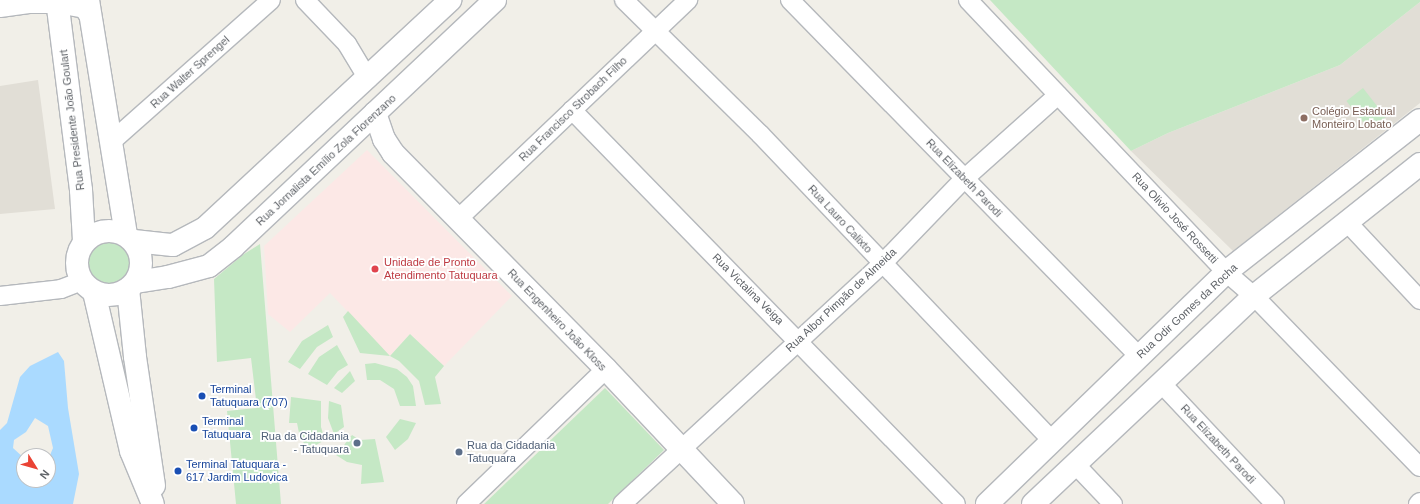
<!DOCTYPE html>
<meta charset="utf-8">
<style>
body{margin:0}
#map{position:relative;width:1420px;height:504px;overflow:hidden;background:#f1efe8;font-family:Helvetica,sans-serif}
div>[style]{position:absolute}
.education>*{inset:0;background:#e1ded6}
.medical>*{inset:0;background:#fce8e6}
.green>*{inset:0;background:#c5e8c5;transform-origin:0 0}
.round{border-radius:50%}
.water>*{inset:0;background:#aadaff}
.roads{filter:drop-shadow(1px 0 #b5b8bc) drop-shadow(-1px 0 #b5b8bc) drop-shadow(0 1px #b5b8bc) drop-shadow(0 -1px #b5b8bc)}
.minor>*{height:18px;margin:-9px;padding:0 9px;transform-origin:9px;border-radius:9px;background:#fff}
.tertiary>*{height:22px;margin:-11px;padding:0 11px;transform-origin:11px;border-radius:11px;background:#fff}
.secondary>*{height:22px;margin:-11px;padding:0 11px;transform-origin:11px;border-radius:11px;background:#fff}
.secondary>.ring{margin:-11px;padding:0;box-sizing:content-box;background:none;border:22px solid #fff;border-radius:50%}
.dots>*{width:11px;height:11px;translate:-50% -50%;box-sizing:border-box;border:2px solid #fff;border-radius:50%}
span{translate:-50% -50%;white-space:nowrap;text-align:center;line-height:1.15;-webkit-text-stroke:3.5px #fff;paint-order:stroke}
.street-label{font-size:11px;color:#5f6368}
.education-label{font-size:11px;color:#785e54}
.left{translate:0 -50%;text-align:left}
.health-label{font-size:11px;color:#be3a42}
.transit-label{font-size:11px;color:#164399}
.service-label{font-size:11px;color:#4e5e75}
.right{translate:-100% -50%;text-align:right}
.north{position:absolute;left:16px;top:448px;width:40px;height:40px;box-sizing:border-box;background:#fff;border:1px solid #bfc1c3;border-radius:50%;rotate:127deg;font-size:11px;font-weight:700;line-height:16px;text-align:center;color:#5f6368}
.north::after{content:'';display:block;margin:auto;width:14px;height:18px;background:#ea4335;clip-path:polygon(50% 0,100% 100%,50% 72%,0 100%)}
</style>
<div id="map">
<div class="education">
<div style="clip-path:polygon(1420px 2px,1420px 103px,1233px 251px,1131px 151px,1168px 133px,1340px 65px)"></div>
<div style="clip-path:polygon(38px 80px,55px 209px,0 214px,0 86px)"></div>
</div>
<div class="medical">
<div style="clip-path:polygon(367px 150px,512px 296px,444px 366px,410px 334px,390px 356px,330px 293px,290px 332px,268px 314px,264px 246px)"></div>
</div>
<div class="green">
<div style="clip-path:polygon(990px 0,1420px 0,1420px 2px,1340px 65px,1168px 133px,1131px 151px)"></div>
<div style="left:1363px;top:88px;width:37px;height:21px;rotate:52deg"></div>
<div class="round" style="left:87px;top:240px;width:44px;height:44px"></div>
<div style="clip-path:polygon(260px 244px,281px 504px,236px 504px,227px 411px,257px 408px,251px 358px,217px 362px,214px 279px,244px 254px)"></div>
<div style="clip-path:polygon(348px 311px,390px 356px,410px 334px,444px 366px,435px 377px,441px 404px,425px 405px,419px 381px,399px 361px,390px 356px,360px 353px,343px 317px)"></div>
<div style="clip-path:polygon(328px 325px,333px 337px,317px 347px,300px 369px,288px 362px,302px 341px)"></div>
<div style="clip-path:polygon(337px 345px,348px 365px,338px 371px,327px 385px,308px 374px,319px 357px)"></div>
<div style="clip-path:polygon(375px 363px,397px 369px,407px 377px,413px 386px,416px 406px,400px 406px,394px 389px,380px 380px,367px 380px,365px 364px)"></div>
<div style="clip-path:polygon(350px 371px,355px 381px,342px 393px,334px 388px)"></div>
<div style="clip-path:polygon(605px 388px,664px 450px,608px 504px,484px 504px)"></div>
<div style="clip-path:polygon(291px 397px,321px 401px,321px 427px,325px 440px,307px 450px,299px 433px,297px 423px,289px 423px)"></div>
<div style="clip-path:polygon(329px 401px,341px 405px,344px 427px,334px 434px,328px 418px)"></div>
<div style="clip-path:polygon(400px 419px,416px 423px,408px 439px,395px 450px,386px 437px)"></div>
<div style="clip-path:polygon(352px 435px,360px 440px,375px 439px,384px 482px,361px 484px,362px 465px,347px 462px,336px 455px)"></div>
</div>
<div class="water">
<div style="clip-path:polygon(evenodd,58px 352px,64px 361px,68px 408px,79px 474px,73px 504px,0 504px,0 430px,7px 423px,20px 377px,30px 366px,58px 352px,35px 418px,48px 426px,53px 448px,48px 460px,48px 480px,24px 480px,24px 458px,13px 448px,14px 440px,26px 432px,35px 418px)"></div>
</div>
<div class="roads">
<div class="minor">
<div style="left:305px;top:0;width:61px;rotate:46.3deg"></div>
<div style="left:347px;top:44px;width:41px;rotate:59deg"></div>
<div style="left:624px;top:0;width:191px;rotate:44.6deg"></div>
<div style="left:760px;top:134px;width:424px;rotate:46.4deg"></div>
<div style="left:790px;top:0;width:499px;rotate:45.6deg"></div>
<div style="left:968px;top:0;width:375px;rotate:46.5deg"></div>
<div style="left:1226px;top:272px;width:37px;rotate:41deg"></div>
<div style="left:1254px;top:296px;width:238px;rotate:45.9deg"></div>
<div style="left:0;top:8px;width:29px;rotate:-8deg"></div>
<div style="left:29px;top:4px;width:28px"></div>
<div style="left:57px;top:4px;width:27px;rotate:10deg"></div>
<div style="left:84px;top:9px;width:17px;rotate:57deg"></div>
<div style="left:572px;top:110px;width:550px;rotate:45.74deg"></div>
<div style="left:110px;top:143px;width:215px;rotate:-41.6deg"></div>
<div style="left:458px;top:219px;width:318px;rotate:-43.6deg"></div>
<div style="left:1347px;top:222px;width:107px;rotate:46.9deg"></div>
<div style="left:0;top:296px;width:61px;rotate:-6.5deg"></div>
<div style="left:61px;top:289px;width:22px;rotate:-21deg"></div>
<div style="left:1161px;top:383px;width:166px;rotate:46.7deg"></div>
<div style="left:1075px;top:464px;width:55px;rotate:46.5deg"></div>
<div style="left:466px;top:504px;width:194px;rotate:-44deg"></div>
<div style="left:622px;top:504px;width:354px;rotate:-42.7deg"></div>
<div style="left:882px;top:264px;width:118px;rotate:-46deg"></div>
<div style="left:964px;top:179px;width:126px;rotate:-41.8deg"></div>
<div style="left:1418px;top:504px;width:3px;rotate:-45deg"></div>
</div>
<div class="tertiary">
<div style="left:375px;top:113px;width:28px;rotate:71deg"></div>
<div style="left:384px;top:139px;width:17px;rotate:57deg"></div>
<div style="left:393px;top:153px;width:303px;rotate:45.4deg"></div>
<div style="left:606px;top:369px;width:185px;rotate:46.7deg"></div>
<div style="left:134px;top:241px;width:39px;rotate:6deg"></div>
<div style="left:173px;top:245px;width:36px;rotate:-28deg"></div>
<div style="left:205px;top:228px;width:335px;rotate:-42.9deg"></div>
<div style="left:136px;top:282px;width:32px;rotate:-9deg"></div>
<div style="left:168px;top:277px;width:42px;rotate:-15deg"></div>
<div style="left:209px;top:266px;width:31px;rotate:-38deg"></div>
<div style="left:233px;top:247px;width:360px;rotate:-43.3deg"></div>
<div style="left:987px;top:504px;width:333px;rotate:-44.1deg"></div>
<div style="left:1226px;top:272px;width:246px;rotate:-38.1deg"></div>
<div style="left:1033px;top:504px;width:303px;rotate:-43.3deg"></div>
<div style="left:1254px;top:296px;width:212px;rotate:-38.5deg"></div>
</div>
<div class="secondary">
<div style="left:57px;top:0;width:192px;rotate:82.8deg"></div>
<div style="left:81px;top:190px;width:51px;rotate:86.6deg"></div>
<div style="left:88px;top:0;width:237px;rotate:80.8deg"></div>
<div class="ring" style="left:77px;top:231px;width:42px;height:42px"></div>
<div style="left:128px;top:289px;width:68px;rotate:84.1deg"></div>
<div style="left:135px;top:357px;width:130px;rotate:81.6deg"></div>
<div style="left:94px;top:292px;width:163px;rotate:76.9deg"></div>
<div style="left:131px;top:451px;width:57px;rotate:67.5deg"></div>
</div>
</div>
<div class="dots">
<div style="left:1304px;top:118px;background:#8d6e63"></div>
<div style="left:375px;top:269px;background:#e0444e"></div>
<div style="left:202px;top:396px;background:#1a4fb4"></div>
<div style="left:194px;top:428px;background:#1a4fb4"></div>
<div style="left:357px;top:443px;background:#5c6f8a"></div>
<div style="left:459px;top:452px;background:#5c6f8a"></div>
<div style="left:178px;top:471px;background:#1a4fb4"></div>
</div>
<div class="street-label">
<span style="left:190px;top:72px;rotate:-42deg">Rua Walter Sprengel</span>
<span style="left:573px;top:109px;rotate:-44deg">Rua Francisco Strobach Filho</span>
<span style="left:72px;top:120px;rotate:-97deg">Rua Presidente João Goulart</span>
<span style="left:326px;top:160px;rotate:-43deg">Rua Jornalista Emílio Zola Florenzano</span>
<span style="left:964px;top:178px;rotate:46deg">Rua Elizabeth Parodi</span>
<span style="left:1175px;top:218px;rotate:47deg">Rua Olivio José Rossetti</span>
<span style="left:840px;top:219px;rotate:47deg">Rua Lauro Calixto</span>
<span style="left:748px;top:289px;rotate:45deg">Rua Victalina Veiga</span>
<span style="left:841px;top:300px;rotate:-43deg">Rua Albor Pimpão de Almeida</span>
<span style="left:1187px;top:311px;rotate:-43deg">Rua Odir Gomes da Rocha</span>
<span style="left:557px;top:320px;rotate:46deg">Rua Engenheiro João Kloss</span>
<span style="left:1218px;top:444px;rotate:47deg">Rua Elizabeth Parodi</span>
</div>
<div class="education-label">
<span class="left" style="left:1312px;top:118px">Colégio Estadual<br>Monteiro Lobato</span>
</div>
<div class="health-label">
<span class="left" style="left:384px;top:269px">Unidade de Pronto<br>Atendimento Tatuquara</span>
</div>
<div class="transit-label">
<span class="left" style="left:210px;top:396px">Terminal<br>Tatuquara (707)</span>
<span class="left" style="left:202px;top:428px">Terminal<br>Tatuquara</span>
<span class="left" style="left:186px;top:471px">Terminal Tatuquara -<br>617 Jardim Ludovica</span>
</div>
<div class="service-label">
<span class="right" style="left:349px;top:443px">Rua da Cidadania<br>- Tatuquara</span>
<span class="left" style="left:467px;top:452px">Rua da Cidadania<br>Tatuquara</span>
</div>
<div class="north">N</div>
</div>
